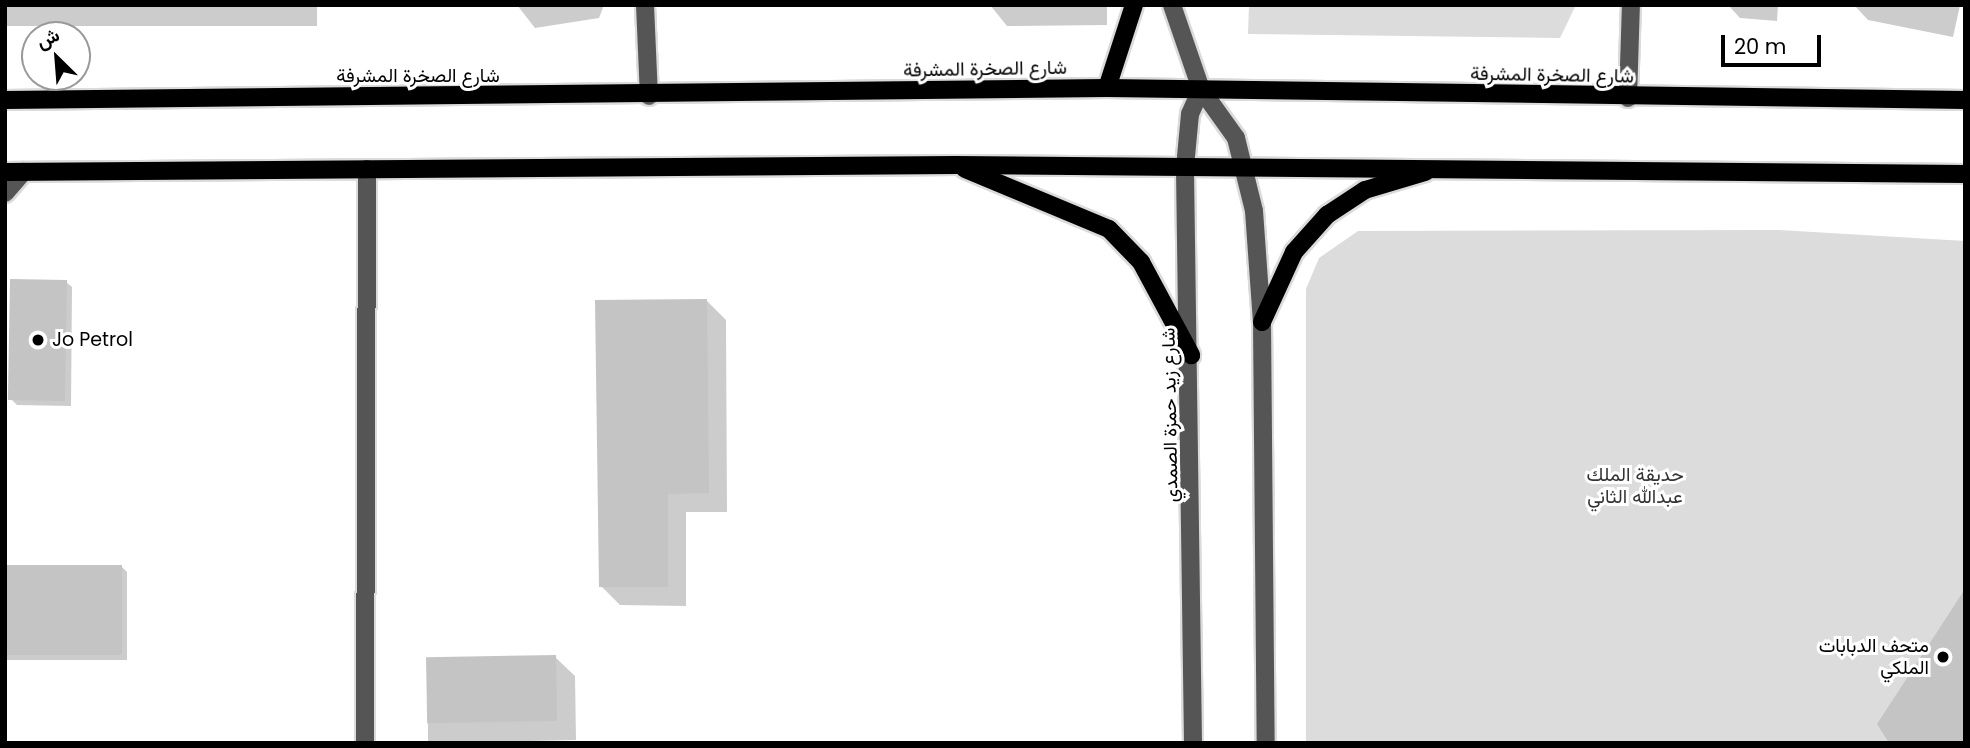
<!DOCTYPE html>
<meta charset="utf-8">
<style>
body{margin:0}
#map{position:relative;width:1970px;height:748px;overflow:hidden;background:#fff;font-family:Poppins,Vazirmatn,sans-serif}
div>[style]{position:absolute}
.green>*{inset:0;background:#dcdcdc}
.shadow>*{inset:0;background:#0003;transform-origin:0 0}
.building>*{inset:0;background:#c4c4c4;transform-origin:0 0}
.roads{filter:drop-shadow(2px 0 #dbdbdb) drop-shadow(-2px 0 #dbdbdb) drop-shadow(0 2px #dbdbdb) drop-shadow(0 -2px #dbdbdb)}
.minor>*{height:18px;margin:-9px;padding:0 9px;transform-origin:9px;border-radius:9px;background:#555}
.major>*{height:18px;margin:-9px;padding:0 9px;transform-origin:9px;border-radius:9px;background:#000}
.dots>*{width:19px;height:19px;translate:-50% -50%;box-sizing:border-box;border:4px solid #fff;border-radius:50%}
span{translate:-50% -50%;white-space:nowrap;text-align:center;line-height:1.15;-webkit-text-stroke:6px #fff;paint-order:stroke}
.street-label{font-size:19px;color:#000}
.poi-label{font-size:19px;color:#000}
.left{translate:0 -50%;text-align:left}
.right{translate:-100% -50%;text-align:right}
.park-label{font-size:19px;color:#333}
.frame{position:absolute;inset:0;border:7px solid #000;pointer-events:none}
.north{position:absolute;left:21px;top:21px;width:70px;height:70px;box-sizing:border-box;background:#fff;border:2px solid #999;border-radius:50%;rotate:335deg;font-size:19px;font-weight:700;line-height:28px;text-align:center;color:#000}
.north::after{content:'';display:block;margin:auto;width:24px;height:32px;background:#000;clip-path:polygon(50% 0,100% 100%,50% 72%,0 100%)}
.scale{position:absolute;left:1721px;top:35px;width:100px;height:32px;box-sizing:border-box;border:4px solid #000;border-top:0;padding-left:9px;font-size:21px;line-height:24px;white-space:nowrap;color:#000;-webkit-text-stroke:5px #fff;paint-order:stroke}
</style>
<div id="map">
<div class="green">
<div style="clip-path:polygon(1249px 5px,1576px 5px,1560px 38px,1248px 34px)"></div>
<div style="clip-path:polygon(1779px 230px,1965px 241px,1965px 743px,1306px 743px,1306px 289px,1319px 258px,1358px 231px)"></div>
</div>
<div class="shadow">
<div style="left:5px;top:5px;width:312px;height:21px"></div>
<div style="clip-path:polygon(517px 5px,604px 5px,599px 18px,535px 28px)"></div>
<div style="clip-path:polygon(990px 5px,1107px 5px,1107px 25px,1007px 26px)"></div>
<div style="clip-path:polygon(1728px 5px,1778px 5px,1777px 21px,1740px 18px)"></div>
<div style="clip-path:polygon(1854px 5px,1960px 5px,1953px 37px,1868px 20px)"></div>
<div style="clip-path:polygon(66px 282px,72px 287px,71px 406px,17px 405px,11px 399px)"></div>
<div style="clip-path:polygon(707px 301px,726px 320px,727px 512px,686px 512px,686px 606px,620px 605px,601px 586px)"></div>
<div style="clip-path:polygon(5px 566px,122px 567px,127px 572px,127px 660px,5px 660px)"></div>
<div style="clip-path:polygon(555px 657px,575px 676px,576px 740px,428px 743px,428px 658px)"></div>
</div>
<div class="building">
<div style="left:10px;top:279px;width:57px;height:121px;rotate:1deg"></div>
<div style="clip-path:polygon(707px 299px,709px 493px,668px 494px,668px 587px,599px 587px,595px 300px)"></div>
<div style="left:5px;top:565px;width:117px;height:90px"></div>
<div style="clip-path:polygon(1965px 589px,1965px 743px,1889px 743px,1877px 724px)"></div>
<div style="left:556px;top:655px;width:66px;height:130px;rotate:89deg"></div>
</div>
<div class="roads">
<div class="minor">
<div style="left:645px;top:5px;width:91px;rotate:87.5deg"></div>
<div style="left:1172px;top:5px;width:89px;rotate:71deg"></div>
<div style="left:1201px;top:89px;width:60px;rotate:54.5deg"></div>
<div style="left:1236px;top:138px;width:75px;rotate:76.1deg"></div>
<div style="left:1254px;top:211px;width:111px;rotate:85.9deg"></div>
<div style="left:1262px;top:322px;width:421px;rotate:89.5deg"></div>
<div style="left:1628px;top:98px;width:93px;rotate:-88.2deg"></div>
<div style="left:5px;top:193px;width:28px;rotate:-49deg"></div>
<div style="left:365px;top:743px;width:574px;rotate:-89.8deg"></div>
<div style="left:1193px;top:743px;width:576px;rotate:-90.8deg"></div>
<div style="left:1185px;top:167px;width:53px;rotate:-84.6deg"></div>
<div style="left:1190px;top:114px;width:27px;rotate:-66deg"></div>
</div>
<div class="major">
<div style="left:1107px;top:88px;width:87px;rotate:-72deg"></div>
<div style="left:5px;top:100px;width:1102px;rotate:-0.62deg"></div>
<div style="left:1107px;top:88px;width:858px;rotate:0.8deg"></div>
<div style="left:965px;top:169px;width:156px;rotate:22.6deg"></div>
<div style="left:1109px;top:229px;width:46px;rotate:45.9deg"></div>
<div style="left:1141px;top:262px;width:106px;rotate:61.7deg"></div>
<div style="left:5px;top:172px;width:951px;rotate:-0.42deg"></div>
<div style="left:956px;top:165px;width:1009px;rotate:0.51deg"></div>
<div style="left:1262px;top:322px;width:77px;rotate:-65.4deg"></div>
<div style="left:1294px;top:252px;width:50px;rotate:-48.3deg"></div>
<div style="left:1327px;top:215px;width:45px;rotate:-33.3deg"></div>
<div style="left:1365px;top:190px;width:63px;rotate:-16.7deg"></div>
</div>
</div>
<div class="dots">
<div style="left:38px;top:340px;background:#000"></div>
<div style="left:1943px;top:657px;background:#000"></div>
</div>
<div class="street-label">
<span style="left:985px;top:69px;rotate:-1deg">شارع الصخرة المشرفة</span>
<span style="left:1552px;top:75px;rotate:1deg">شارع الصخرة المشرفة</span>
<span style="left:418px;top:76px">شارع الصخرة المشرفة</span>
<span style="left:1170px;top:415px;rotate:-91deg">شارع زيد حمزة الصمدي</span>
</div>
<div class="poi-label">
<span class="left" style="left:52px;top:340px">Jo Petrol</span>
<span class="right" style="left:1929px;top:657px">متحف الدبابات<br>الملكي</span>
</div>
<div class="park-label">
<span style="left:1635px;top:486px">حديقة الملك<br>عبدالله الثاني</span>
</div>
<div class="frame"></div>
<div class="north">ش</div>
<div class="scale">20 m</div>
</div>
